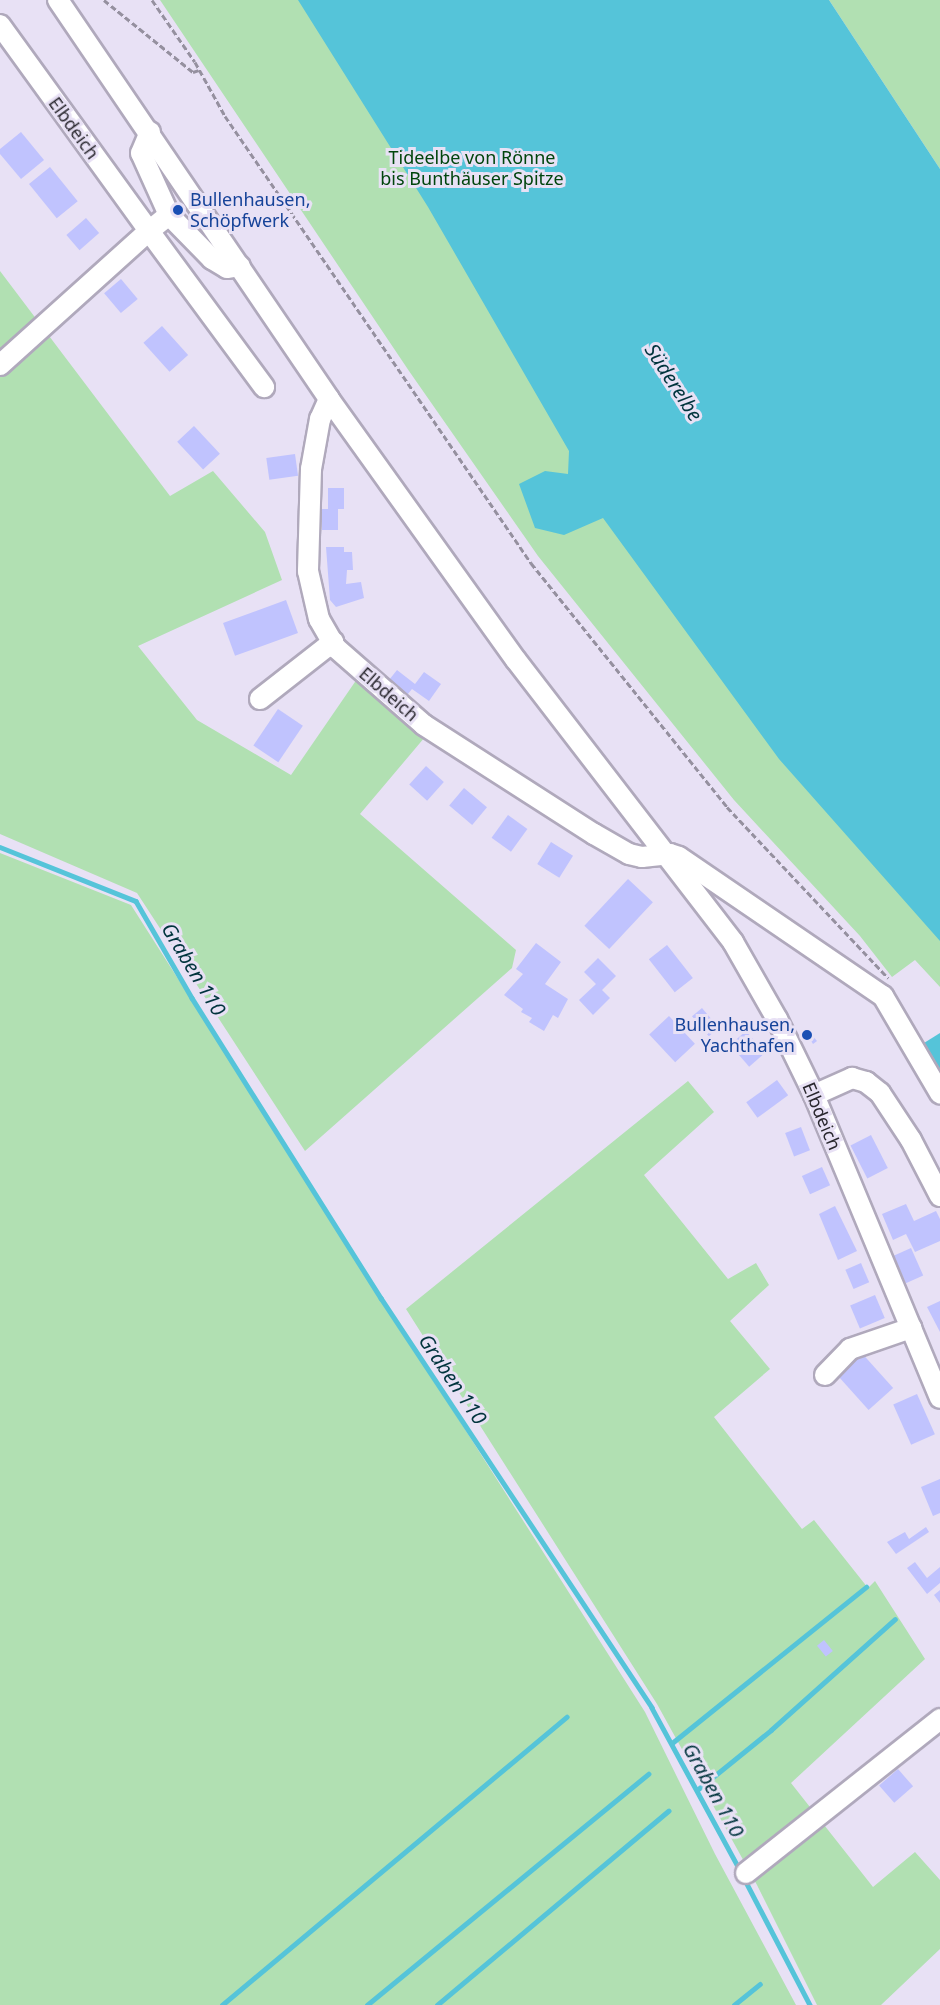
<!DOCTYPE html>
<meta charset="utf-8">
<style>
body{margin:0}
#map{position:relative;width:940px;height:2005px;overflow:hidden;background:#e8e1f5;font-family:"Noto Sans",sans-serif}
div>[style]{position:absolute}
.green>*{inset:0;background:#b1e0b2}
.water>*{inset:0;background:#55c4d9}
.stream>*{height:4.5px;margin:-2.25px;padding:0 2.25px;transform-origin:2.25px;border-radius:2.25px;background:#55c4d9}
.building>*{inset:0;background:#c0c3fe;transform-origin:0 0}
.path>*{height:3px;margin-top:-1.5px;transform-origin:0;background:repeating-linear-gradient(90deg,#95909f 0 6px,transparent 0 9px)}
.roads{filter:drop-shadow(2px 0 #b0a9bc) drop-shadow(-2px 0 #b0a9bc) drop-shadow(0 2px #b0a9bc) drop-shadow(0 -2px #b0a9bc)}
.minor>*{height:20px;margin:-10px;padding:0 10px;transform-origin:10px;border-radius:10px;background:#fff}
.dots>*{width:16px;height:16px;translate:-50% -50%;box-sizing:border-box;border:3px solid #e8e1f5;border-radius:50%}
span{translate:-50% -50%;white-space:nowrap;text-align:center;line-height:1.15;-webkit-text-stroke:6px #e8e1f5;paint-order:stroke}
.street-label{font-size:18px;color:#29272e}
.park-label{font-size:18px;color:#00450d}
.transit-label{font-size:18px;color:#164399}
.left{translate:0 -50%;text-align:left}
.right{translate:-100% -50%;text-align:right}
.water-label{font-size:20px;color:#00343d;font-style:italic}
</style>
<div id="map">
<div class="green">
<div style="clip-path:polygon(160px 0,562px 0,940px 581px,940px 987px,915px 960px,892px 977px,860px 936px,734px 800px,538px 556px,409px 371px)"></div>
<div style="clip-path:polygon(829px 0,940px 0,940px 169px)"></div>
<div style="clip-path:polygon(0 271px,170px 496px,213px 471px,265px 532px,282px 580px,138px 646px,197px 720px,291px 775px,357px 679px,388px 710px,425px 737px,360px 814px,516px 950px,512px 968px,305px 1151px,137px 893px,0 834px)"></div>
<div style="clip-path:polygon(0 853px,131px 905px,645px 1712px,715px 1854px,796px 2005px,0 2005px)"></div>
<div style="clip-path:polygon(688px 1081px,714px 1112px,644px 1175px,728px 1279px,756px 1263px,769px 1285px,730px 1321px,770px 1369px,714px 1417px,802px 1529px,814px 1520px,868px 1588px,875px 1581px,925px 1659px,791px 1783px,873px 1887px,915px 1852px,940px 1880px,940px 1949px,881px 2005px,817px 2005px,757px 1885px,657px 1704px,406px 1309px)"></div>
</div>
<div class="water">
<div style="clip-path:polygon(298px 0,829px 0,940px 169px,940px 941px,779px 759px,603px 518px,564px 535px,535px 528px,519px 484px,545px 471px,568px 474px,569px 451px,428px 207px)"></div>
<div style="clip-path:polygon(940px 1033px,940px 1071px,924px 1043px)"></div>
</div>
<div class="stream">
<div style="left:0;top:847px;width:146px;rotate:21.7deg"></div>
<div style="left:136px;top:901px;width:112px;rotate:60deg"></div>
<div style="left:192px;top:998px;width:355px;rotate:57.8deg"></div>
<div style="left:381px;top:1298px;width:491px;rotate:56.5deg"></div>
<div style="left:652px;top:1708px;width:187px;rotate:61.5deg"></div>
<div style="left:672px;top:1743px;width:249px;rotate:-38.8deg"></div>
<div style="left:697px;top:1790px;width:95px;rotate:-39deg"></div>
<div style="left:771px;top:1730px;width:166px;rotate:-41.8deg"></div>
<div style="left:745px;top:1880px;width:141px;rotate:62.5deg"></div>
<div style="left:222px;top:2005px;width:449px;rotate:-39.9deg"></div>
<div style="left:367px;top:2005px;width:364px;rotate:-39.4deg"></div>
<div style="left:437px;top:2005px;width:302px;rotate:-40deg"></div>
<div style="left:734px;top:2005px;width:33px;rotate:-39deg"></div>
</div>
<div class="building">
<div style="clip-path:polygon(21px 132px,44px 160px,21px 179px,0 154px,0 149px)"></div>
<div style="left:50px;top:167px;width:44px;height:27px;rotate:51deg"></div>
<div style="left:86px;top:218px;width:20px;height:26px;rotate:49deg"></div>
<div style="left:121px;top:279px;width:26px;height:22px;rotate:50deg"></div>
<div style="left:162px;top:326px;width:39px;height:25px;rotate:48deg"></div>
<div style="left:194px;top:426px;width:38px;height:23px;rotate:47deg"></div>
<div style="left:295px;top:454px;width:22px;height:29px;rotate:82deg"></div>
<div style="clip-path:polygon(328px 488px,344px 488px,344px 509px,338px 509px,338px 530px,322px 530px,322px 509px,328px 509px)"></div>
<div style="clip-path:polygon(326px 547px,344px 547px,344px 552px,352px 552px,353px 570px,347px 570px,346px 584px,361px 582px,364px 598px,336px 607px,330px 600px)"></div>
<div style="left:286px;top:600px;width:35px;height:67px;rotate:70deg"></div>
<div style="clip-path:polygon(397px 670px,415px 684px,424px 672px,441px 684px,429px 701px,412px 689px,403px 700px,385px 685px)"></div>
<div style="left:278px;top:709px;width:30px;height:44px;rotate:34deg"></div>
<div style="left:426px;top:766px;width:24px;height:25px;rotate:42deg"></div>
<div style="left:464px;top:788px;width:30px;height:23px;rotate:40deg"></div>
<div style="left:508px;top:815px;width:24px;height:28px;rotate:36deg"></div>
<div style="left:551px;top:842px;width:26px;height:26px;rotate:32deg"></div>
<div style="left:628px;top:879px;width:34px;height:64px;rotate:43deg"></div>
<div style="clip-path:polygon(536px 943px,561px 962px,545px 984px,568px 999px,558px 1018px,553px 1015px,544px 1031px,529px 1022px,532px 1018px,521px 1012px,523px 1009px,504px 995px,523px 974px,516px 969px)"></div>
<div style="left:667px;top:945px;width:42px;height:23px;rotate:52deg"></div>
<div style="clip-path:polygon(598px 958px,616px 976px,602px 990px,610px 998px,593px 1015px,579px 1000px,596px 984px,584px 972px)"></div>
<div style="left:702px;top:1008px;width:26px;height:13px;rotate:50deg"></div>
<div style="left:669px;top:1016px;width:38px;height:27px;rotate:47deg"></div>
<div style="left:746px;top:1031px;width:29px;height:21px;rotate:49deg"></div>
<div style="clip-path:polygon(811px 1034px,817px 1041px,813px 1044px,808px 1036px)"></div>
<div style="left:777px;top:1080px;width:19px;height:38px;rotate:54deg"></div>
<div style="left:801px;top:1127px;width:25px;height:17px;rotate:69deg"></div>
<div style="left:871px;top:1135px;width:37px;height:23px;rotate:63deg"></div>
<div style="left:822px;top:1167px;width:20px;height:22px;rotate:66deg"></div>
<div style="clip-path:polygon(906px 1204px,914px 1221px,936px 1211px,940px 1219px,940px 1241px,915px 1252px,906px 1234px,893px 1240px,882px 1214px)"></div>
<div style="clip-path:polygon(835px 1206px,857px 1251px,838px 1260px,819px 1214px)"></div>
<div style="left:911px;top:1248px;width:30px;height:19px;rotate:66deg"></div>
<div style="left:861px;top:1263px;width:21px;height:17px;rotate:67deg"></div>
<div style="left:875px;top:1295px;width:25px;height:27px;rotate:67deg"></div>
<div style="clip-path:polygon(940px 1301px,940px 1332px,927px 1307px)"></div>
<div style="left:859px;top:1350px;width:51px;height:33px;rotate:48deg"></div>
<div style="left:917px;top:1394px;width:44px;height:26px;rotate:66deg"></div>
<div style="clip-path:polygon(940px 1479px,940px 1513px,933px 1516px,921px 1487px)"></div>
<div style="clip-path:polygon(926px 1527px,929px 1532px,896px 1554px,887px 1542px,905px 1532px,909px 1539px)"></div>
<div style="clip-path:polygon(915px 1562px,927px 1578px,940px 1567px,940px 1583px,927px 1594px,907px 1568px)"></div>
<div style="clip-path:polygon(940px 1590px,940px 1603px,934px 1595px)"></div>
<div style="left:824px;top:1640px;width:14px;height:9px;rotate:51deg"></div>
<div style="left:898px;top:1769px;width:23px;height:25px;rotate:49deg"></div>
</div>
<div class="path">
<div style="left:104px;top:0;width:114px;rotate:39deg"></div>
<div style="left:193px;top:72px;width:6px;rotate:-18deg"></div>
<div style="left:152px;top:0;width:75px;rotate:55.3deg"></div>
<div style="left:195px;top:62px;width:62px;rotate:60.9deg"></div>
<div style="left:225px;top:116px;width:542px;rotate:55.61deg"></div>
<div style="left:531px;top:563px;width:313px;rotate:51.2deg"></div>
<div style="left:727px;top:807px;width:235px;rotate:46.7deg"></div>
</div>
<div class="roads">
<div class="minor">
<div style="left:58px;top:0;width:482px;rotate:55.8deg"></div>
<div style="left:329px;top:399px;width:321px;rotate:54.4deg"></div>
<div style="left:516px;top:660px;width:356px;rotate:52.4deg"></div>
<div style="left:733px;top:942px;width:89px;rotate:60.3deg"></div>
<div style="left:777px;top:1019px;width:85px;rotate:64deg"></div>
<div style="left:814px;top:1095px;width:328px;rotate:67.4deg"></div>
<div style="left:0;top:25px;width:254px;rotate:54.1deg"></div>
<div style="left:149px;top:231px;width:26px;rotate:-39deg"></div>
<div style="left:150px;top:132px;width:23px;rotate:113deg"></div>
<div style="left:141px;top:153px;width:68px;rotate:65.7deg"></div>
<div style="left:169px;top:215px;width:62px;rotate:45.7deg"></div>
<div style="left:212px;top:259px;width:17px;rotate:31deg"></div>
<div style="left:227px;top:268px;width:13px;rotate:-9deg"></div>
<div style="left:0;top:365px;width:200px;rotate:-42deg"></div>
<div style="left:149px;top:231px;width:194px;rotate:53.6deg"></div>
<div style="left:329px;top:399px;width:22px;rotate:114deg"></div>
<div style="left:320px;top:419px;width:51px;rotate:100.2deg"></div>
<div style="left:311px;top:469px;width:102px;rotate:91.7deg"></div>
<div style="left:308px;top:571px;width:49px;rotate:77.1deg"></div>
<div style="left:319px;top:619px;width:34px;rotate:60deg"></div>
<div style="left:336px;top:648px;width:117px;rotate:41.2deg"></div>
<div style="left:424px;top:725px;width:202px;rotate:32.7deg"></div>
<div style="left:594px;top:834px;width:40px;rotate:29.7deg"></div>
<div style="left:629px;top:854px;width:13px;rotate:13deg"></div>
<div style="left:642px;top:857px;width:28px;rotate:-6deg"></div>
<div style="left:670px;top:854px;width:9px;rotate:18deg"></div>
<div style="left:679px;top:857px;width:247px;rotate:34.3deg"></div>
<div style="left:883px;top:996px;width:113px;rotate:59.6deg"></div>
<div style="left:260px;top:699px;width:93px;rotate:-38deg"></div>
<div style="left:814px;top:1095px;width:42px;rotate:-24.1deg"></div>
<div style="left:852px;top:1078px;width:15px;rotate:16deg"></div>
<div style="left:866px;top:1082px;width:18px;rotate:38deg"></div>
<div style="left:880px;top:1093px;width:56px;rotate:56.6deg"></div>
<div style="left:911px;top:1140px;width:63px;rotate:62.6deg"></div>
<div style="left:825px;top:1375px;width:36px;rotate:-46deg"></div>
<div style="left:850px;top:1349px;width:65px;rotate:-19deg"></div>
<div style="left:746px;top:1873px;width:248px;rotate:-38.4deg"></div>
</div>
</div>
<div class="dots">
<div style="left:178px;top:210px;background:#1a4fb4"></div>
<div style="left:807px;top:1035px;background:#1a4fb4"></div>
</div>
<div class="street-label">
<span style="left:74px;top:128px;rotate:54deg">Elbdeich</span>
<span style="left:389px;top:694px;rotate:41deg">Elbdeich</span>
<span style="left:822px;top:1116px;rotate:67deg">Elbdeich</span>
</div>
<div class="park-label">
<span style="left:472px;top:168px">Tideelbe von Rönne<br>bis Bunthäuser Spitze</span>
</div>
<div class="transit-label">
<span class="left" style="left:190px;top:210px">Bullenhausen,<br>Schöpfwerk</span>
<span class="right" style="left:795px;top:1035px">Bullenhausen,<br>Yachthafen</span>
</div>
<div class="water-label">
<span style="left:674px;top:382px;rotate:57deg">Süderelbe</span>
<span style="left:194px;top:969px;rotate:59deg">Graben 110</span>
<span style="left:453px;top:1379px;rotate:56deg">Graben 110</span>
<span style="left:714px;top:1790px;rotate:61deg">Graben 110</span>
</div>
</div>
